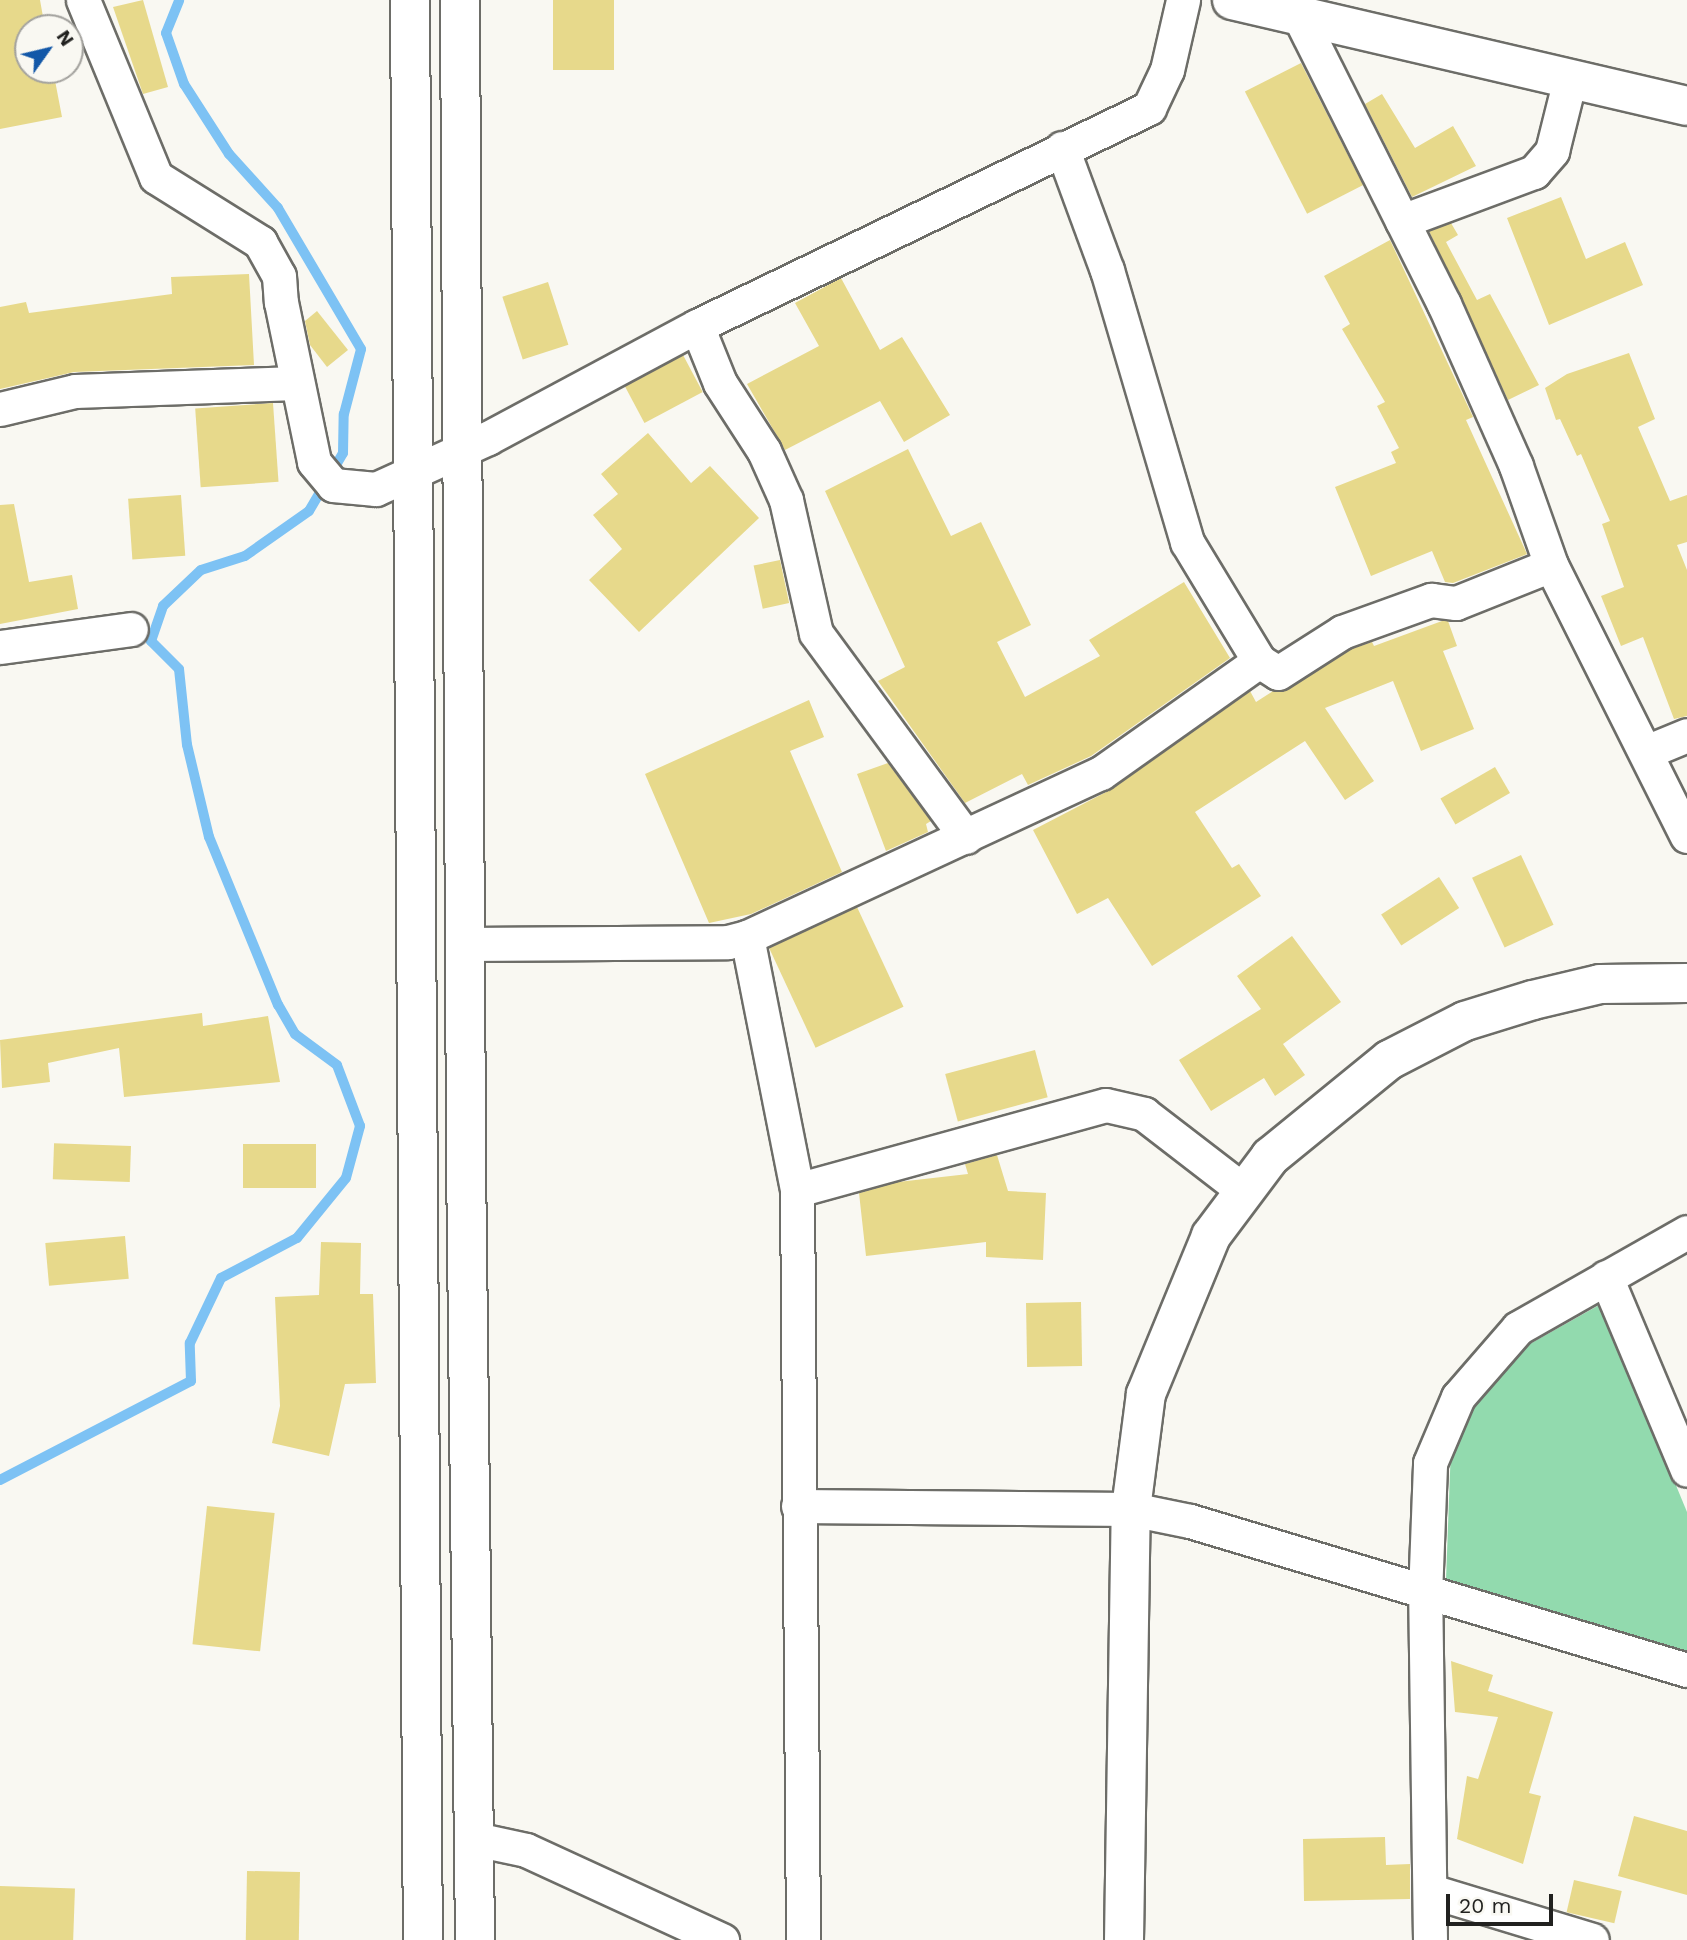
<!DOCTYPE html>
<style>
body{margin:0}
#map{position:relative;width:1687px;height:1940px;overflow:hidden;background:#f9f8f2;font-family:"Work Sans",sans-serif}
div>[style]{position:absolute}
.green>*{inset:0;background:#92daae}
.stream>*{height:10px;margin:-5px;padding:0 5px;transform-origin:5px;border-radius:5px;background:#7dc2f4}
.building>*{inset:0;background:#e7d98b;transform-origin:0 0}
.roads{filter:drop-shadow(2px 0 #6d6d68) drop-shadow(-2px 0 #6d6d68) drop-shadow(0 2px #6d6d68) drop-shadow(0 -2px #6d6d68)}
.minor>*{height:33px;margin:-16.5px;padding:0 16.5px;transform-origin:16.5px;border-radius:16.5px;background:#fff}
.tertiary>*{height:38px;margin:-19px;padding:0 19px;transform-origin:19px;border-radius:19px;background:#fff}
span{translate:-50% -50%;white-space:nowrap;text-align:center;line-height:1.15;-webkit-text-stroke:5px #f9f8f2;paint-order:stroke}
.north{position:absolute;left:14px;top:14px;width:70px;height:70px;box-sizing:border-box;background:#f9f8f2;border:2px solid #a3a29e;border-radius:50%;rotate:56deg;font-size:19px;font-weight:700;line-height:28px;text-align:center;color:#21211f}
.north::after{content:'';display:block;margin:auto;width:24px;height:32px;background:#1358a8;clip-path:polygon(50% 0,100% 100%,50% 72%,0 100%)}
.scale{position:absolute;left:1446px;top:1894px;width:107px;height:32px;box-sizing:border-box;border:4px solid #21211f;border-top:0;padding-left:9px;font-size:21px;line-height:24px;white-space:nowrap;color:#21211f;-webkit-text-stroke:5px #f9f8f2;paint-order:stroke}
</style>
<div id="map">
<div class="green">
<div style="clip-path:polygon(1601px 1304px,1687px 1512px,1687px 1660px,1454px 1588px,1446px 1580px,1451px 1447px,1480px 1393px,1510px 1355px)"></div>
</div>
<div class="stream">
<div style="left:0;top:1480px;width:215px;rotate:-27.4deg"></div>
<div style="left:191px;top:1381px;width:38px;rotate:-92deg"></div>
<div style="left:190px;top:1343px;width:72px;rotate:-64.5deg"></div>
<div style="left:221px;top:1278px;width:86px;rotate:-27.8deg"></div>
<div style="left:297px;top:1238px;width:77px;rotate:-50.8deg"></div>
<div style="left:346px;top:1178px;width:54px;rotate:-74.9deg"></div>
<div style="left:360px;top:1126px;width:65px;rotate:-110.7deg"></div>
<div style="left:337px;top:1065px;width:52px;rotate:-143.6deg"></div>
<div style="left:295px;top:1034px;width:34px;rotate:-120deg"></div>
<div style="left:278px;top:1005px;width:182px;rotate:-112.3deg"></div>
<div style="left:209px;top:837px;width:95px;rotate:-103.4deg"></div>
<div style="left:187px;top:745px;width:76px;rotate:-96deg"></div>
<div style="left:179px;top:669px;width:40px;rotate:-135deg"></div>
<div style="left:151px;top:641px;width:37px;rotate:-71deg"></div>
<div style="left:163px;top:606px;width:52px;rotate:-43.5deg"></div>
<div style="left:201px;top:570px;width:46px;rotate:-17.7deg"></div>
<div style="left:245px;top:556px;width:78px;rotate:-35.1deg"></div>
<div style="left:309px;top:511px;width:67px;rotate:-59.6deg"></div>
<div style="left:343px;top:453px;width:39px;rotate:-89deg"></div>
<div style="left:344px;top:414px;width:67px;rotate:-75.3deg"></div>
<div style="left:361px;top:349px;width:164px;rotate:-120.5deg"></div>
<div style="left:278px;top:208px;width:73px;rotate:-132.2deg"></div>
<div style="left:229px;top:154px;width:83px;rotate:-122.7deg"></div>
<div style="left:184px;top:84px;width:54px;rotate:-109.4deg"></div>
<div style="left:166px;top:33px;width:35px;rotate:-68deg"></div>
</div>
<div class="building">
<div style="clip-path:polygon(0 0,40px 0,45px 28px,28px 28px,28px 70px,53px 70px,62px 117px,0 129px)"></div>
<div style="clip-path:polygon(143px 0,168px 87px,143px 94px,113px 7px)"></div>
<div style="left:553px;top:0;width:61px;height:70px"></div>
<div style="left:1301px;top:63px;width:137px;height:63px;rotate:63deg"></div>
<div style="clip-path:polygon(1382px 94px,1415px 148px,1453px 126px,1476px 166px,1412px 197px,1365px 104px)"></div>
<div style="clip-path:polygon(1561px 197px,1586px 259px,1625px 242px,1643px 285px,1549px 325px,1507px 218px)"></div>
<div style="clip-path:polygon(1451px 223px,1458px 235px,1446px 242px,1477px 300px,1490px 294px,1539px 385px,1508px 400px,1429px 231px)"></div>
<div style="clip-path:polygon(1390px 240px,1473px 417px,1466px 420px,1527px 554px,1453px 583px,1445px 582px,1432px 551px,1371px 576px,1335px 487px,1396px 463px,1391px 452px,1399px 448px,1377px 406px,1385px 402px,1342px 329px,1350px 324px,1324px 276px)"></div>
<div style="clip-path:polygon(249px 274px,254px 365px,74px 372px,0 389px,0 307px,26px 302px,29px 313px,172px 294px,171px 277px)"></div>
<div style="clip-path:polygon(841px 278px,880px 350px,902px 337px,950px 415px,904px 442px,880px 401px,785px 450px,747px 384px,819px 346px,795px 303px)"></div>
<div style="left:548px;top:282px;width:66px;height:48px;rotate:72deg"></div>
<div style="clip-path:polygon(317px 311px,348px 350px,327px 367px,310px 345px,305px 321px)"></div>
<div style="clip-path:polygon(1629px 353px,1655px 419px,1638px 427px,1670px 501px,1687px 495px,1687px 542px,1677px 545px,1687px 570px,1687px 716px,1674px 719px,1643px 637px,1621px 646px,1601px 596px,1624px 587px,1602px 524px,1610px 521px,1581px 454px,1577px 456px,1560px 419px,1556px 420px,1545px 388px,1567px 374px)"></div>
<div style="left:683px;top:355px;width:42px;height:66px;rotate:62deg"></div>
<div style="left:273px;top:403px;width:79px;height:78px;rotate:86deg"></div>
<div style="clip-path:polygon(648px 433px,691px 483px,710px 466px,759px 518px,639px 632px,589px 580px,622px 549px,593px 515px,618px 494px,601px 474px)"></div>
<div style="clip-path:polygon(908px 449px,951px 536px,981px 522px,1031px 625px,997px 642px,1025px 697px,1100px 656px,1089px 640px,1184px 582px,1230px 658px,1091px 756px,1028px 785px,1022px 774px,965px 803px,878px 681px,905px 667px,825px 491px)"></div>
<div style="left:181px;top:495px;width:61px;height:53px;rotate:86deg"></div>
<div style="clip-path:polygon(14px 504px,29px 582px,72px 575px,78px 609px,0 624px,0 505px)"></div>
<div style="left:780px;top:560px;width:44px;height:27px;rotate:78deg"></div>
<div style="clip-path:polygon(1442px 621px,1448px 621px,1457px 646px,1443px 651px,1474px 729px,1421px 751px,1393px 681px,1325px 708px,1374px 781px,1345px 800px,1305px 741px,1195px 812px,1232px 868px,1239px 864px,1261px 896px,1152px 966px,1108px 898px,1077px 914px,1033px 830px,1112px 789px,1250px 691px,1256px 702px,1273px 691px,1288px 689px,1351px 649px,1372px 642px,1374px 646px)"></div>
<div style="clip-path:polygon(809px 700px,824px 737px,790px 751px,842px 872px,751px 914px,709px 923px,645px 774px)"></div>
<div style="clip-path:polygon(888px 763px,931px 821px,926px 824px,928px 832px,886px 851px,857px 774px)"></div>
<div style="left:1495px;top:767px;width:30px;height:63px;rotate:60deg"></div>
<div style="left:1521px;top:855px;width:77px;height:54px;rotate:65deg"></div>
<div style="left:1439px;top:877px;width:37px;height:69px;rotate:57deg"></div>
<div style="left:857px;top:907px;width:110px;height:97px;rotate:65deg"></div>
<div style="clip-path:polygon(1292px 936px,1341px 1002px,1283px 1044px,1305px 1075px,1275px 1096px,1264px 1078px,1211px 1111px,1179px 1060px,1261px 1009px,1237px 976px)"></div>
<div style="clip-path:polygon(202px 1013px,203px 1026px,268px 1016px,280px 1082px,124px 1097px,119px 1048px,48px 1063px,50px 1082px,2px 1088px,0 1040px)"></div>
<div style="left:1035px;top:1050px;width:49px;height:93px;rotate:75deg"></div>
<div style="left:316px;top:1144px;width:44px;height:73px;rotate:90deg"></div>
<div style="left:131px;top:1146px;width:36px;height:77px;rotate:92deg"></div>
<div style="clip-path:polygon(997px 1155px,1008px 1191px,1046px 1193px,1043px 1260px,986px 1257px,986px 1242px,866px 1256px,859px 1193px,898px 1182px,968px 1174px,965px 1164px)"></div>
<div style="left:125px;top:1236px;width:43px;height:80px;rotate:85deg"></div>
<div style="clip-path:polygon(321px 1242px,361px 1243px,360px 1294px,373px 1294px,376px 1383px,345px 1384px,329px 1456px,272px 1443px,280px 1406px,275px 1297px,319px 1295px)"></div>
<div style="left:1081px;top:1302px;width:64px;height:55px;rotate:89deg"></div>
<div style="left:207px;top:1506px;width:68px;height:139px;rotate:6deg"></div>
<div style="clip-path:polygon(1451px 1661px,1493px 1675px,1488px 1691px,1553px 1712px,1529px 1793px,1541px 1796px,1523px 1864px,1457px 1839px,1467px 1776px,1478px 1779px,1498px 1717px,1455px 1712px)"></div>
<div style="clip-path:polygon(1634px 1816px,1687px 1831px,1687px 1895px,1618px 1876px)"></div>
<div style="clip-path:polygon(1385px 1837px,1386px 1865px,1410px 1864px,1410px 1899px,1304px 1901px,1303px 1839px)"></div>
<div style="left:247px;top:1871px;width:53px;height:69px;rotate:1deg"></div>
<div style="left:1574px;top:1880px;width:49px;height:33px;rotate:13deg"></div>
<div style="left:0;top:1886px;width:75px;height:54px;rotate:2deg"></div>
</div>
<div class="roads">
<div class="minor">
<div style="left:83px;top:0;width:191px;rotate:67.6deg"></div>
<div style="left:156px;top:177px;width:123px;rotate:32deg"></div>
<div style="left:260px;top:242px;width:39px;rotate:61deg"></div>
<div style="left:279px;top:276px;width:26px;rotate:86deg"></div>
<div style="left:281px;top:302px;width:163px;rotate:78.3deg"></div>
<div style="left:314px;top:462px;width:30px;rotate:50deg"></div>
<div style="left:333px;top:485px;width:43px;rotate:5.3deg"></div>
<div style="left:376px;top:489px;width:123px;rotate:-24.5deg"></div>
<div style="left:488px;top:438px;width:237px;rotate:-28.2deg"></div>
<div style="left:697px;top:326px;width:502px;rotate:-25.75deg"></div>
<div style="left:1149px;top:108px;width:42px;rotate:-64.7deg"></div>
<div style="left:1167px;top:70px;width:72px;rotate:-77.1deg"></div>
<div style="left:1291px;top:0;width:340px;rotate:63.3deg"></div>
<div style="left:1444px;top:304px;width:177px;rotate:66deg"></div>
<div style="left:1516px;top:466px;width:105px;rotate:70.5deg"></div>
<div style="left:1551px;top:565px;width:303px;rotate:63.4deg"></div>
<div style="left:1062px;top:148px;width:130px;rotate:69.8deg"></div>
<div style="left:1107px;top:270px;width:284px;rotate:73.6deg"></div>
<div style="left:1187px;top:542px;width:139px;rotate:58.8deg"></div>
<div style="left:1259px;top:661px;width:22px;rotate:32deg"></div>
<div style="left:1278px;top:673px;width:76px;rotate:-32.6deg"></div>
<div style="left:1342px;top:632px;width:95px;rotate:-19.8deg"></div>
<div style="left:1431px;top:600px;width:25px;rotate:7deg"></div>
<div style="left:1456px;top:603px;width:102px;rotate:-21.8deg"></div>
<div style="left:1402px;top:221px;width:141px;rotate:-20.4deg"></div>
<div style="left:1534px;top:172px;width:28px;rotate:-49deg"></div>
<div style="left:1552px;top:151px;width:74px;rotate:-76deg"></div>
<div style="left:697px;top:326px;width:61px;rotate:68deg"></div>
<div style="left:720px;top:383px;width:81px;rotate:57.1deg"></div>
<div style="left:764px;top:451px;width:54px;rotate:65.8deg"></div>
<div style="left:786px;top:500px;width:136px;rotate:77.3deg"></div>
<div style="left:816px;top:633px;width:253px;rotate:53.7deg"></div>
<div style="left:0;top:409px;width:77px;rotate:-13.5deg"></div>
<div style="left:75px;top:391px;width:221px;rotate:-2.1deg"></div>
<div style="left:0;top:647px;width:132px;rotate:-7.8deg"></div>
<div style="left:1646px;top:752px;width:44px;rotate:-22.5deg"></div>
<div style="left:747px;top:937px;width:258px;rotate:78.8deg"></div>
<div style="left:797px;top:1190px;width:750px;rotate:89.54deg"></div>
<div style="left:465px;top:944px;width:263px;rotate:-0.4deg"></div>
<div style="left:728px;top:942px;width:20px;rotate:-15deg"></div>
<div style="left:747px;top:937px;width:390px;rotate:-24.9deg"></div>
<div style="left:1101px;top:773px;width:194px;rotate:-35.3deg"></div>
<div style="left:797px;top:1190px;width:320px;rotate:-15.4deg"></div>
<div style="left:1106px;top:1105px;width:39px;rotate:13deg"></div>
<div style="left:1144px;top:1114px;width:126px;rotate:37.6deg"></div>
<div style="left:1606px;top:1277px;width:209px;rotate:67.2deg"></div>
<div style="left:798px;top:1506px;width:333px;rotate:0.5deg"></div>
<div style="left:1131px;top:1509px;width:60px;rotate:11.5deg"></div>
<div style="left:1190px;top:1521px;width:519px;rotate:16.69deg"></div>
<div style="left:475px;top:1839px;width:52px;rotate:12.2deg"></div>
<div style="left:526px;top:1850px;width:216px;rotate:24.7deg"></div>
<div style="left:1431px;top:1891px;width:168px;rotate:16.9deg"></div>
<div style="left:1430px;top:1940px;width:345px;rotate:-90.8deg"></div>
<div style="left:1425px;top:1595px;width:132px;rotate:-87.8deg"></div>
<div style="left:1430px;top:1463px;width:72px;rotate:-67deg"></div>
<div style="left:1458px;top:1397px;width:91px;rotate:-49deg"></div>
<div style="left:1518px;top:1328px;width:194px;rotate:-29.6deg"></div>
</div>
<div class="tertiary">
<div style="left:410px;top:0;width:1940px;rotate:89.62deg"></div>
<div style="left:460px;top:0;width:1159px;rotate:89.7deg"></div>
<div style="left:466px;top:1159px;width:781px;rotate:89.34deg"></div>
<div style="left:1232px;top:0;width:467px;rotate:13.1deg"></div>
<div style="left:1124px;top:1940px;width:431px;rotate:-89.1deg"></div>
<div style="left:1131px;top:1509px;width:116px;rotate:-82.6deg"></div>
<div style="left:1146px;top:1394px;width:171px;rotate:-67.6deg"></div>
<div style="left:1211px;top:1236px;width:99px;rotate:-53.2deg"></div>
<div style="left:1270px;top:1157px;width:154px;rotate:-39.2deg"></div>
<div style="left:1389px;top:1060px;width:85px;rotate:-27.2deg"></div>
<div style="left:1465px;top:1021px;width:71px;rotate:-17.2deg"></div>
<div style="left:1533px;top:1000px;width:69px;rotate:-13.4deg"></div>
<div style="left:1600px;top:984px;width:87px;rotate:-0.7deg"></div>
</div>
</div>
<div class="north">N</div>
<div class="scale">20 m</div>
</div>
